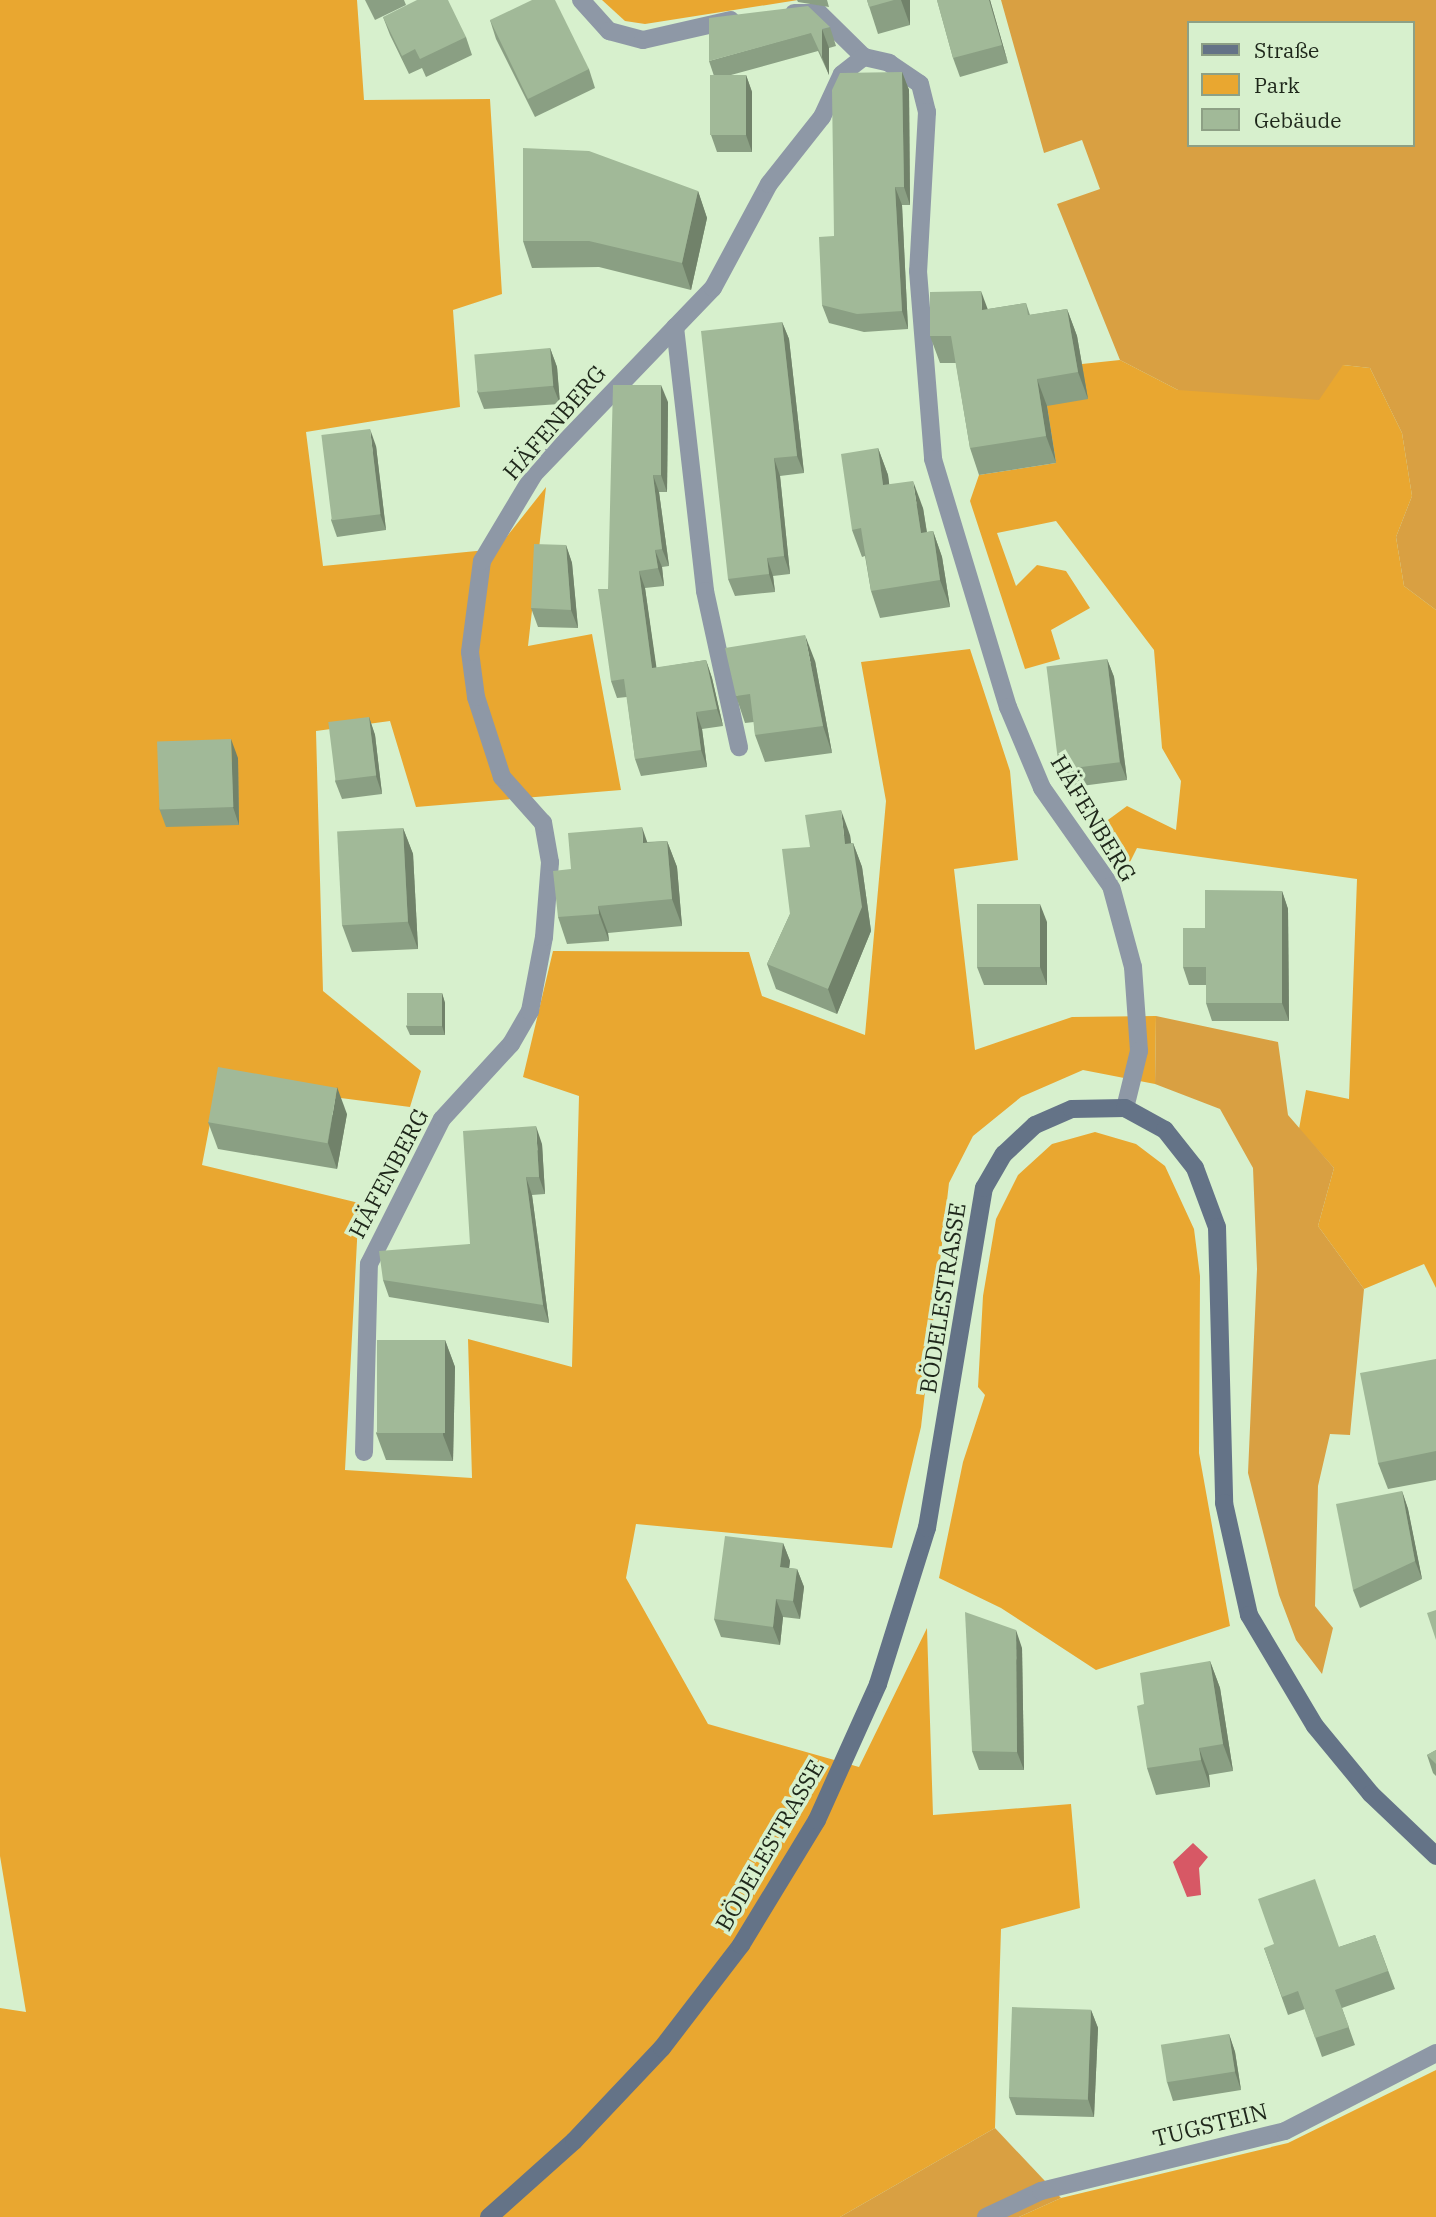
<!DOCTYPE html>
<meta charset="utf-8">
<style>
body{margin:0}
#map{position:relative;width:1436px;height:2217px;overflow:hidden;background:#d7f0cd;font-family:"IBM Plex Serif",serif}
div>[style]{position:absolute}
.green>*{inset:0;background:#e9a730}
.forest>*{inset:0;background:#d9a042}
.water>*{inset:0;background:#d75865}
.lane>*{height:18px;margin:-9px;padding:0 9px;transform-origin:9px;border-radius:9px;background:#8e98a6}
.street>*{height:18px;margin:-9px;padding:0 9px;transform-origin:9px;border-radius:9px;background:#8e98a6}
.secondary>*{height:18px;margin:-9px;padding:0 9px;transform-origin:9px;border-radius:9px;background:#647387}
.wall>*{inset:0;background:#8a9f83}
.shaded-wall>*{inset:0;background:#71826a}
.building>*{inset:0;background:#a1b998;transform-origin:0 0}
span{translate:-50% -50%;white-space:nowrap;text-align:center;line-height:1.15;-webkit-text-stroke:7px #d7f0cd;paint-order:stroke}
.street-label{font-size:23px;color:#1e271a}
.legend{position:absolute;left:1187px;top:21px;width:228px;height:126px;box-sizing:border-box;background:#d7f0cd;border:2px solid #8da085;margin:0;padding:9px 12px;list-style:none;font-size:21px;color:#1e271a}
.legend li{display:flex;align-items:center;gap:14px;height:35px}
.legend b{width:35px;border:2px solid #8da085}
</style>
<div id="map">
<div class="green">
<div style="clip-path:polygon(0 0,357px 0,364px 100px,490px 99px,502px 294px,453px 310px,460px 407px,306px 432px,323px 566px,497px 549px,546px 487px,528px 646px,592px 634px,621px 790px,416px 807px,390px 721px,316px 731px,323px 991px,421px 1071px,410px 1107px,218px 1082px,202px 1165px,359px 1203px,345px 1470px,472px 1478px,468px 1339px,572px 1367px,579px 1096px,523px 1077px,553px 951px,749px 952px,762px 996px,865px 1035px,886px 801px,861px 662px,970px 649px,1010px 771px,1018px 860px,954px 869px,975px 1050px,1072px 1017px,1156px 1016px,1155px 1084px,1083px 1070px,1021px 1097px,973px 1136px,949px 1183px,921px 1427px,892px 1548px,636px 1524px,626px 1578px,708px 1724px,859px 1767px,927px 1628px,933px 1815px,1071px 1804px,1080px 1908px,1001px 1929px,995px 2128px,840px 2217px,0 2217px,0 2008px,26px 2012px,0 1856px)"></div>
<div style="clip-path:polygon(602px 0,798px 0,645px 24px,625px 21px)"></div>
<div style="clip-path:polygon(1120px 360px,1178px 390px,1343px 365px,1370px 368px,1402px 433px,1412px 496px,1396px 537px,1404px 586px,1436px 610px,1436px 1288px,1424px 1264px,1364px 1289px,1318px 1226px,1334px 1168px,1299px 1129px,1306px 1090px,1349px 1099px,1357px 879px,1137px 848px,1127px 868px,1097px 828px,1127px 806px,1176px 830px,1181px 781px,1162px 748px,1154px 650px,1056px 521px,997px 533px,1016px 586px,1037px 565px,1066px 571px,1090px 608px,1051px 630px,1060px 659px,1025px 669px,970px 501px,979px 475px,1056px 463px,1047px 406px,1082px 364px)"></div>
<div style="clip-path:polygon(1095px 1132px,1136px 1144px,1165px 1166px,1194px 1229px,1200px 1276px,1199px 1453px,1230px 1626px,1096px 1670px,1001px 1608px,939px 1578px,963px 1462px,985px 1395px,978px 1387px,983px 1296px,996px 1219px,1018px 1175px,1052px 1144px)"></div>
<div style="clip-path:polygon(1436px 2070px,1436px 2217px,1019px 2217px,1061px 2198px,1288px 2143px)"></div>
</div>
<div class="forest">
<div style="clip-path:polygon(evenodd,1001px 0,1436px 0,1436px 610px,1404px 586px,1396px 537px,1412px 496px,1402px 433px,1370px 368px,1343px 365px,1319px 400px,1178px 390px,1120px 360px,1057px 204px,1100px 189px,1082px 140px,1044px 153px,1001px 0,1189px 23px,1413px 23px,1413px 145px,1189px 145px,1189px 23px)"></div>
<div style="clip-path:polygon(1156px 1016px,1278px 1042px,1288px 1115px,1334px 1168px,1318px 1226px,1364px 1289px,1350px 1435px,1330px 1434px,1318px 1486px,1315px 1606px,1333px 1628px,1322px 1674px,1296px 1640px,1279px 1595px,1248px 1473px,1257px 1269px,1253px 1168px,1220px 1109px,1155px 1084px)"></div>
<div style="clip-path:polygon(995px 2128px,1061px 2198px,1019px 2217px,840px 2217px)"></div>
</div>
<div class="water">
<div style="clip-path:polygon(1193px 1843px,1208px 1857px,1199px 1868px,1201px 1895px,1187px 1897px,1173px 1862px)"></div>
</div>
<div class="lane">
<div style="left:986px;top:2217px;width:61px;rotate:-25.3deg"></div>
<div style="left:1041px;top:2191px;width:251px;rotate:-13.8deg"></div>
<div style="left:1285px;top:2131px;width:170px;rotate:-27.3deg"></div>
</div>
<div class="street">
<div style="left:581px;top:0;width:42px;rotate:47.9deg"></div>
<div style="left:609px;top:31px;width:35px;rotate:15deg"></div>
<div style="left:643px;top:40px;width:90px;rotate:-12.8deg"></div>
<div style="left:794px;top:13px;width:25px"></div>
<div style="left:819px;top:13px;width:63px;rotate:44.4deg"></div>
<div style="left:864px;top:57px;width:26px;rotate:13deg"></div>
<div style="left:889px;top:63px;width:37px;rotate:34deg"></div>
<div style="left:920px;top:84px;width:29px;rotate:76deg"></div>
<div style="left:927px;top:112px;width:159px;rotate:93.2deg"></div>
<div style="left:918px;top:271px;width:189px;rotate:85.4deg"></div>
<div style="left:933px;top:459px;width:259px;rotate:73.2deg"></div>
<div style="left:1008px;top:707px;width:88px;rotate:67.2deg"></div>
<div style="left:1042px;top:788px;width:120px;rotate:54.9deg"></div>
<div style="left:1111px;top:886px;width:84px;rotate:74.8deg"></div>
<div style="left:1133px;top:967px;width:84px;rotate:85.9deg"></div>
<div style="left:1139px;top:1051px;width:59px;rotate:103.8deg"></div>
<div style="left:675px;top:327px;width:266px;rotate:83.5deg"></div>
<div style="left:705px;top:591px;width:160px;rotate:77.7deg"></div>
<div style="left:364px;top:1452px;width:188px;rotate:-88.5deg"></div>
<div style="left:369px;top:1264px;width:162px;rotate:-63.3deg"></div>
<div style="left:442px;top:1119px;width:102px;rotate:-47.4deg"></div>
<div style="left:511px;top:1044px;width:38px;rotate:-60deg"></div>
<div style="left:530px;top:1011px;width:75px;rotate:-79.3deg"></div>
<div style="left:544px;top:937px;width:75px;rotate:-85.4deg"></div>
<div style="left:550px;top:862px;width:40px;rotate:-100deg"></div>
<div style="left:543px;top:823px;width:62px;rotate:-131.7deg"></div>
<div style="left:502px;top:777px;width:84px;rotate:-108deg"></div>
<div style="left:476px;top:697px;width:45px;rotate:-97.6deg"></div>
<div style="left:470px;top:652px;width:92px;rotate:-82.5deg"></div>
<div style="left:482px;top:561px;width:101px;rotate:-59.1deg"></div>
<div style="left:534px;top:474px;width:258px;rotate:-46.1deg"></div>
<div style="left:713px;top:288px;width:118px;rotate:-61.7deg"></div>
<div style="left:769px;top:184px;width:85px;rotate:-51.7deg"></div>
<div style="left:822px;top:117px;width:47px;rotate:-65.1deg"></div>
<div style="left:842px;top:74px;width:28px;rotate:-38deg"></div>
</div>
<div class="secondary">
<div style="left:489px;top:2217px;width:114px;rotate:-41.8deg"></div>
<div style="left:574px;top:2141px;width:128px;rotate:-46.6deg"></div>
<div style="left:662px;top:2048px;width:130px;rotate:-52.5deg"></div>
<div style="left:741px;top:1945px;width:146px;rotate:-58.7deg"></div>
<div style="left:817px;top:1820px;width:149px;rotate:-65.8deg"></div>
<div style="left:878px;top:1684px;width:164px;rotate:-72.6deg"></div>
<div style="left:927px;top:1528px;width:345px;rotate:-80.5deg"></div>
<div style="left:984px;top:1188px;width:39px;rotate:-60deg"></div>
<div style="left:1004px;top:1154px;width:42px;rotate:-43.1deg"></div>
<div style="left:1035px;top:1125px;width:40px;rotate:-23.4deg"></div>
<div style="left:1072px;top:1109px;width:53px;rotate:-1.1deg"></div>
<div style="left:1125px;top:1108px;width:46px;rotate:28.8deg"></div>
<div style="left:1165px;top:1130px;width:48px;rotate:51.7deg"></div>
<div style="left:1195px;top:1168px;width:63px;rotate:69.6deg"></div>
<div style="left:1217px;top:1227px;width:276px;rotate:88.5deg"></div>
<div style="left:1224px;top:1503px;width:115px;rotate:77.4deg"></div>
<div style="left:1249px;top:1615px;width:129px;rotate:59.3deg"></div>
<div style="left:1315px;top:1726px;width:88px;rotate:50.5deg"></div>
<div style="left:1371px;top:1794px;width:90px;rotate:43.6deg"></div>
</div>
<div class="wall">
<div style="clip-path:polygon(365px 0,404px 0,406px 5px,375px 20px)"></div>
<div style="clip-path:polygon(797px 0,827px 0,829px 7px,798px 2px)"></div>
<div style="clip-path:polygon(867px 0,910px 0,910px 25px,878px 34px)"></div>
<div style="clip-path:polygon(937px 0,990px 0,1008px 63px,960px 77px,953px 58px)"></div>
<div style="clip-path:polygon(383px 17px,466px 37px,472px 55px,426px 77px,422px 68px,409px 74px,390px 35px)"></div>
<div style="clip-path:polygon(490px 20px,589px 69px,595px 88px,535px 117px,496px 39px)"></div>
<div style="clip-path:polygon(830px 27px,836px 46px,829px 48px,829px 75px,818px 51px,731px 75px,746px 75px,752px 92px,752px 152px,717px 152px,711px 135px,714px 76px,709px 61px)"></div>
<div style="clip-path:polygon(902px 72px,909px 90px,910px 205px,902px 205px,908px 329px,864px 332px,829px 323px,822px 305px,834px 236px)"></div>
<div style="clip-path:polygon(698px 191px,707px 218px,691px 290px,599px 267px,532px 268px,523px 241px)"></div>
<div style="clip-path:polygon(1026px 303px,1030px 315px,1067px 309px,1077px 336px,1088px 399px,1047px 406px,1056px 463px,979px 475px,970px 448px,956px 363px,940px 363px,930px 336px,988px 309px)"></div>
<div style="clip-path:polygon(782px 322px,789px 339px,804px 473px,780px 476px,790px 574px,773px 576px,775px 592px,735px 596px,728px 579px)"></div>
<div style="clip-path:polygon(550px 348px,557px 367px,560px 404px,484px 409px,477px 391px)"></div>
<div style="clip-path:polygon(668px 402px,667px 492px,659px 492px,669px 566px,662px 567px,664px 586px,645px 588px,656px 668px,706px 660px,712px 678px,723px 726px,702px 729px,707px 767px,641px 776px,635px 759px,627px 697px,617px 698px,611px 681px,608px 589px)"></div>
<div style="clip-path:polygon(376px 446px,386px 530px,337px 537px,331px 520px)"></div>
<div style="clip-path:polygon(878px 448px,888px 475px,889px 485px,923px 508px,927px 532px,933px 531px,942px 557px,950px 607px,880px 618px,871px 591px,865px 556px,862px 557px,852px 530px)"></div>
<div style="clip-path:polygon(566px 545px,572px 563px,578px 628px,538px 627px,531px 608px)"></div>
<div style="clip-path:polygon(1107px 659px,1114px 677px,1127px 780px,1066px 788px,1059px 770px)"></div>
<div style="clip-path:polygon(815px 661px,832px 753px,765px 762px,755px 735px,754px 722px,745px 723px,736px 696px)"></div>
<div style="clip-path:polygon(369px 717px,375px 735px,382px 794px,342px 799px,335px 781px)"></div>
<div style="clip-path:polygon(238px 758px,239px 825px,166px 827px,159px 808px)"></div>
<div style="clip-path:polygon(403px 828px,413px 854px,418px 949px,352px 952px,342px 925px)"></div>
<div style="clip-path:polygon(850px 835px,851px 843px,853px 843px,862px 867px,871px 931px,837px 1014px,776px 989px,767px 964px,790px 914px,810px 847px)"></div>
<div style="clip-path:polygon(667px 841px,677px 867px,682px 926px,608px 933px,609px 941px,567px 944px,558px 917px,571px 869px,647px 842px)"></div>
<div style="clip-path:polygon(1282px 891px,1288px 909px,1289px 1021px,1212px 1021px,1206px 1003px,1206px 985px,1189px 985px,1183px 967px,1205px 928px)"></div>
<div style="clip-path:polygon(1047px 922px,1047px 985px,984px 985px,977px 967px)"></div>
<div style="clip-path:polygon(442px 993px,445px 1003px,445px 1035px,410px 1035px,406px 1026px)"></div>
<div style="clip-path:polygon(347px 1114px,337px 1169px,218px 1149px,208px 1122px)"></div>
<div style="clip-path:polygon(542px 1144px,545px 1194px,532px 1195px,549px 1323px,389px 1297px,383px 1280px,470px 1244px)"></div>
<div style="clip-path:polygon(445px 1340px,455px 1367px,453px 1461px,386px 1460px,376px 1433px)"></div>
<div style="clip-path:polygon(1436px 1359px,1436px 1480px,1388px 1489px,1378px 1463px)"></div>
<div style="clip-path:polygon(1402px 1491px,1408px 1509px,1422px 1579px,1360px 1608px,1353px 1590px)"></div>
<div style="clip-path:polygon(783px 1543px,790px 1561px,789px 1568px,797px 1569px,804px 1587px,800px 1619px,783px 1617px,780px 1645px,721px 1637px,714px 1619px)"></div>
<div style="clip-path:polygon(1022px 1648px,1024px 1770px,979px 1770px,972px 1751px)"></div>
<div style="clip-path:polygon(1210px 1661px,1220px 1688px,1233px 1771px,1209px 1775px,1210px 1787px,1156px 1795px,1147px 1768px,1144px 1704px)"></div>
<div style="clip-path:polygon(1436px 1750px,1436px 1776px,1433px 1773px,1427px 1755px)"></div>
<div style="clip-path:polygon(1375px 1935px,1395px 1989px,1342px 2008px,1355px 2045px,1322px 2057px,1305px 2009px,1288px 2015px,1264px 1948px,1339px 1947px)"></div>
<div style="clip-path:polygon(1091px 2010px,1098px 2028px,1094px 2117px,1016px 2115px,1009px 2097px)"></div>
<div style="clip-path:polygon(1229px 2034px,1235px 2052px,1241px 2090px,1173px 2101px,1167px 2082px)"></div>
</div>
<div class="shaded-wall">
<div style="clip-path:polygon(901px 0,910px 0,910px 25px)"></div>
<div style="clip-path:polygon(989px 0,990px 0,1008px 63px,1002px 45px)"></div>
<div style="clip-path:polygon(822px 29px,829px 48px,829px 75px,822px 57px)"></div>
<div style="clip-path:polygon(902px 72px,909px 90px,910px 205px,904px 187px)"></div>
<div style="clip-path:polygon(746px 75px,752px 92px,752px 152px,746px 135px)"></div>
<div style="clip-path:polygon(895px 187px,902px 205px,908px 329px,902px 311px)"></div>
<div style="clip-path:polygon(698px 191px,707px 218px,691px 290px,682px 263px)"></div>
<div style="clip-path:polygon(981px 291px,991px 318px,982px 310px)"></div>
<div style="clip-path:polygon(1067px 309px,1077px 336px,1088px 399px,1078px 372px)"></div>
<div style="clip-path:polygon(782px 322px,789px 339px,804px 473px,797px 456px)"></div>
<div style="clip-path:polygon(550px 348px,557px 367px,560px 404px,553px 386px)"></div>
<div style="clip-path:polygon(1037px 379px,1047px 406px,1056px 463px,1046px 436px)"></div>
<div style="clip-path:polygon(661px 385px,668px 402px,667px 492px,661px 475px)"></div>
<div style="clip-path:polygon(370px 429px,376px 446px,386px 530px,380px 514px)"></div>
<div style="clip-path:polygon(878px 448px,888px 475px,893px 512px,883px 485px)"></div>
<div style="clip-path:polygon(774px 458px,780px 476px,790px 574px,784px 556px)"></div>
<div style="clip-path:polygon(653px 475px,659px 492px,669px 566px,662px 549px)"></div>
<div style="clip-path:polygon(913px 481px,923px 508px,931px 560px,921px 533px)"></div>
<div style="clip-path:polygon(933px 531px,942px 557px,950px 607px,940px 580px)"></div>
<div style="clip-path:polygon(566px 545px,572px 563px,578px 628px,571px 610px)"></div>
<div style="clip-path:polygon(655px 550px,662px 567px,664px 586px,658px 568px)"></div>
<div style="clip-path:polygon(767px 558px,773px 576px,775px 592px,769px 574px)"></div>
<div style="clip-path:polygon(639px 571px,645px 588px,659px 685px,652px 668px)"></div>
<div style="clip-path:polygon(805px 635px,815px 661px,832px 753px,823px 726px)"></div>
<div style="clip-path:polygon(1107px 659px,1114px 677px,1127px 780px,1120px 762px)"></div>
<div style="clip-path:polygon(706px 660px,712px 678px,723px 726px,717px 709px)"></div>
<div style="clip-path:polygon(696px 712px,702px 729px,707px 767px,701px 750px)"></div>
<div style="clip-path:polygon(369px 717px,375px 735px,382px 794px,376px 776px)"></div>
<div style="clip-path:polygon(231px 739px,238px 758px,239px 825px,233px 807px)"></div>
<div style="clip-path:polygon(841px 810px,850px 835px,854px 868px,845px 844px)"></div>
<div style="clip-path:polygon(642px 827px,651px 853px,643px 843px)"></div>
<div style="clip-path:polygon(403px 828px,413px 854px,418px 949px,408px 922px)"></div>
<div style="clip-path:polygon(667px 841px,677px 867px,682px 926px,672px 899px)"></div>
<div style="clip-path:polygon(853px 843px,862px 867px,871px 931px,837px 1014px,828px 989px)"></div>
<div style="clip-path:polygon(1282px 891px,1288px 909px,1289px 1021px,1282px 1003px)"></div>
<div style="clip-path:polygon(1040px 904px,1047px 922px,1047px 985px,1040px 967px)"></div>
<div style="clip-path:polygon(598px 906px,608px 933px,609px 941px,599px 914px)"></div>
<div style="clip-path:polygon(442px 993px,445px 1003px,445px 1035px,442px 1026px)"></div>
<div style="clip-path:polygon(337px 1087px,347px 1114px,337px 1169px,328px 1143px)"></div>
<div style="clip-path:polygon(536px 1126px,542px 1144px,545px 1194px,539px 1177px)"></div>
<div style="clip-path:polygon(526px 1177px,532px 1195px,549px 1323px,543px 1305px)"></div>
<div style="clip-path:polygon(445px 1340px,455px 1367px,453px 1461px,443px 1435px)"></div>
<div style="clip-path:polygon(1402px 1491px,1408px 1509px,1422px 1579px,1415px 1561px)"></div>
<div style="clip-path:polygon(783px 1543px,790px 1561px,787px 1585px,780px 1567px)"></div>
<div style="clip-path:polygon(797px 1569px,804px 1587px,800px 1619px,793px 1601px)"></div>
<div style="clip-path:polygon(776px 1599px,783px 1617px,780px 1645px,773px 1627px)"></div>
<div style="clip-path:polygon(1016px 1630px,1022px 1648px,1024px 1770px,1017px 1752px)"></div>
<div style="clip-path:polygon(1210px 1661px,1220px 1688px,1233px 1771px,1223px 1744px)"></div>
<div style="clip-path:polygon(1199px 1748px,1209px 1775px,1210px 1787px,1201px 1760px)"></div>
<div style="clip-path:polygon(1091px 2010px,1098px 2028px,1094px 2117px,1088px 2099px)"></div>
<div style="clip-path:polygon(1229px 2034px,1235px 2052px,1241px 2090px,1235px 2072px)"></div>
</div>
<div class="building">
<div style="clip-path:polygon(417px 0,448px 0,466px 37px,420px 59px,415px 49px,402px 56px,383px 17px)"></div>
<div style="clip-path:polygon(532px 0,555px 0,589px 69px,528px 99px,490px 20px)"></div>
<div style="clip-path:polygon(867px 0,894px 0,869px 7px)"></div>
<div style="clip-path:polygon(937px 0,989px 0,1002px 45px,953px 58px)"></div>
<div style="clip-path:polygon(808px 6px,830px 27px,822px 29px,822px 57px,811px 33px,709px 61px,709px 18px)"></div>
<div style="clip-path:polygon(902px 72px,904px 187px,895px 187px,902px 311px,857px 314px,822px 305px,819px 237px,834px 236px,832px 90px,840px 73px)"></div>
<div style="left:746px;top:75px;width:60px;height:36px;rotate:90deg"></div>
<div style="clip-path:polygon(523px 148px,589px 151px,698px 191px,682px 263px,589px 241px,523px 241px)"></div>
<div style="clip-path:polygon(981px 291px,982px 310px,1026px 303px,1028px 315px,1067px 309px,1078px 372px,1037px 379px,1046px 436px,970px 448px,951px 336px,930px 336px,930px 292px)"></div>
<div style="clip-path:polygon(782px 322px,797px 456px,774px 458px,784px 556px,767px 558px,769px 574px,728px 579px,701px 331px)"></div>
<div style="left:550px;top:348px;width:38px;height:76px;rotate:85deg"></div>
<div style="clip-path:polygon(613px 385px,661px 385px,661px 475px,653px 475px,662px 549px,655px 550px,658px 568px,639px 571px,652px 668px,706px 660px,717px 709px,696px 712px,701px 750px,635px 759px,624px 679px,611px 681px,598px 589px,608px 589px)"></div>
<div style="left:370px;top:429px;width:86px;height:49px;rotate:83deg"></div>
<div style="clip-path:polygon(878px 448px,883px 485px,913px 481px,921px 533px,933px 531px,940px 580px,871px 591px,861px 528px,852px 530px,841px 454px)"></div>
<div style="clip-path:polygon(534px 544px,566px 545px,571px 610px,531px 608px)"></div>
<div style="clip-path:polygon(805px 635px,823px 726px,755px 735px,750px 694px,736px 696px,725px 648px)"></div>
<div style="left:1107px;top:659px;width:104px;height:61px;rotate:83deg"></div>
<div style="left:369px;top:717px;width:59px;height:41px;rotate:83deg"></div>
<div style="left:231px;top:739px;width:68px;height:74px;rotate:88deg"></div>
<div style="clip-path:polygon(841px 810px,845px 844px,853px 843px,862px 907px,828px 989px,767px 964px,790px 914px,782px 849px,810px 847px,805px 815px)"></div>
<div style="clip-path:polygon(642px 827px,643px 843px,667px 841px,672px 899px,598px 906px,599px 914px,558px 917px,553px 871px,571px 869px,568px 833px)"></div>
<div style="left:403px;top:828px;width:94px;height:66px;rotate:87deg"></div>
<div style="clip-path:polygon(1205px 890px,1282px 891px,1282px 1003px,1206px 1003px,1206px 967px,1183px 967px,1183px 928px,1205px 928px)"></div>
<div style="left:1040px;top:904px;width:63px;height:63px;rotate:90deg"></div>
<div style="left:407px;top:993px;width:35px;height:33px"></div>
<div style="left:218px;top:1067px;width:121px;height:56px;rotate:10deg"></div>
<div style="clip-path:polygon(536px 1126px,539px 1177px,526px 1177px,543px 1305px,383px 1280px,379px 1251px,470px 1244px,463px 1131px)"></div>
<div style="left:377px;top:1340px;width:68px;height:93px"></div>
<div style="clip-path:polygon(1436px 1359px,1436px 1451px,1378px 1463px,1360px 1373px)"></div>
<div style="clip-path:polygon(1402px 1491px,1415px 1561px,1353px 1590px,1336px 1504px)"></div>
<div style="clip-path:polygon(725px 1536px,783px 1543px,780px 1567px,797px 1569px,793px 1601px,776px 1599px,773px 1627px,714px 1619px)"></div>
<div style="clip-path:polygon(1436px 1610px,1436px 1640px,1427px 1613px)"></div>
<div style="clip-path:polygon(965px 1612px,1016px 1630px,1017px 1752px,972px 1751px)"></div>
<div style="clip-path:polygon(1210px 1661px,1223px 1744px,1199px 1748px,1201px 1760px,1147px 1768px,1137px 1706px,1144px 1704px,1140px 1673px)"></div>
<div style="clip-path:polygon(1436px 1750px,1436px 1764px,1427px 1755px)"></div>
<div style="clip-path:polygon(1315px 1879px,1339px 1947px,1375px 1935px,1388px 1971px,1335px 1990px,1349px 2027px,1315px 2038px,1298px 1991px,1282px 1997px,1264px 1948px,1274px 1944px,1258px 1899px)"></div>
<div style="left:1012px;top:2007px;width:79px;height:90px;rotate:2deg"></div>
<div style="left:1229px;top:2034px;width:38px;height:69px;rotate:81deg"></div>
</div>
<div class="street-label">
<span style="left:554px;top:422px;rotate:-49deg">HÄFENBERG</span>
<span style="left:1094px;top:818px;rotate:59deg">HÄFENBERG</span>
<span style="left:388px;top:1173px;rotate:-62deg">HÄFENBERG</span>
<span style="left:942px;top:1298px;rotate:-81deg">BÖDELESTRASSE</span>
<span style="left:769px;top:1845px;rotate:-60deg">BÖDELESTRASSE</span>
<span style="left:1210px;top:2124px;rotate:-14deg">TUGSTEIN</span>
</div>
<ul class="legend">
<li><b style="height:9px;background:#647387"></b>Straße</li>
<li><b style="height:19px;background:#e9a730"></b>Park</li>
<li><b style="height:19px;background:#a1b998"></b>Gebäude</li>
</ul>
</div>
